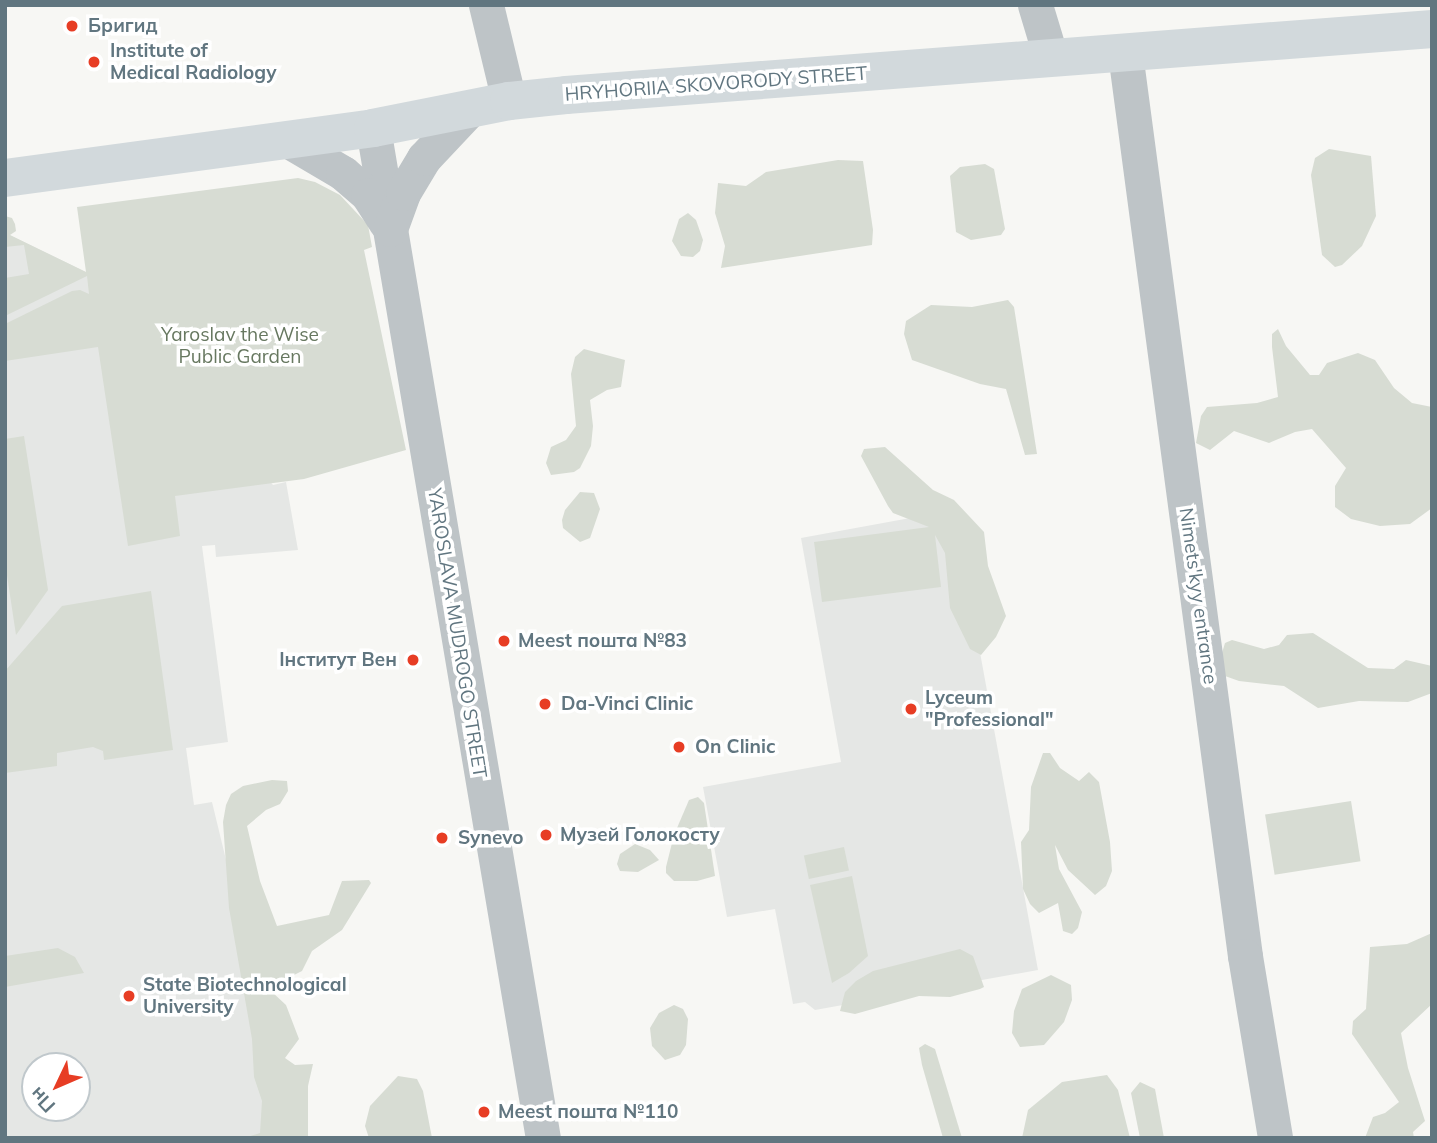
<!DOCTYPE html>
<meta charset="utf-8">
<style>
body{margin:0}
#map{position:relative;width:1437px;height:1143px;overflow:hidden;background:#f7f7f4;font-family:Mulish,sans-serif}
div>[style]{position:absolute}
.built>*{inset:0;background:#e5e7e5}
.green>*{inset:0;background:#d7dcd3;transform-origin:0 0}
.minor>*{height:35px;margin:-17.5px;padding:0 17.5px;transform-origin:17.5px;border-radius:17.5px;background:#bec4c7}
.major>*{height:38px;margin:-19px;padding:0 19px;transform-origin:19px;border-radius:19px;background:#d2d9dc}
.dots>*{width:19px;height:19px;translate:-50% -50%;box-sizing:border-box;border:4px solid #fff;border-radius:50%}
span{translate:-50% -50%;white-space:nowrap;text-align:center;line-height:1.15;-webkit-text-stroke:7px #fff;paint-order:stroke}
.poi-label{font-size:19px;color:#617680;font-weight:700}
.left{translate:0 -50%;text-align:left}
.right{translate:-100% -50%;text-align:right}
.street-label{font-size:19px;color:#617680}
.park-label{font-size:19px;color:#677860}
.frame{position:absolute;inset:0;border:7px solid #617680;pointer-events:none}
.north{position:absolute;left:21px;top:1052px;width:70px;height:70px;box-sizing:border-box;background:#fff;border:2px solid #c0c8cc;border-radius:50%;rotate:226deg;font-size:19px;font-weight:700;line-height:28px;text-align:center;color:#617680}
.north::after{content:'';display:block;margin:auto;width:24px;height:32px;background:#e73d24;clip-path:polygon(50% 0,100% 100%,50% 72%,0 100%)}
</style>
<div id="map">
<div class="built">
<div style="clip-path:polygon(evenodd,5px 233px,90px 274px,273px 485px,286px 482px,298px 550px,216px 557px,215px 545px,202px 546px,228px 742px,186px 748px,194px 805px,212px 802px,242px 926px,278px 1138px,5px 1138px,5px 233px,35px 1066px,77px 1066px,77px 1108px,35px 1108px,35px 1066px)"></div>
<div style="clip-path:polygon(954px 510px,1038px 970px,815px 1010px,805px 1002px,793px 1004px,775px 909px,727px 917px,703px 787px,841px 762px,801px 538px)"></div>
</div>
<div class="green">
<div style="clip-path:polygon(1329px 149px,1371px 156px,1376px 216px,1362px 246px,1342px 265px,1335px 267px,1322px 255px,1311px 175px,1315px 158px)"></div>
<div style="clip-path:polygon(838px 160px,863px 161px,873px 230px,872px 245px,721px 268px,725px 246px,715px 213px,718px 183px,746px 186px,766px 172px)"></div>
<div style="clip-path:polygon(985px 164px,994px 169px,1005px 229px,1001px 235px,971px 240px,956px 232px,950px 176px,960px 167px)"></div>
<div style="clip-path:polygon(298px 178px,315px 182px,340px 195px,368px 225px,372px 247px,364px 250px,406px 450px,304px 479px,175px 496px,180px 536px,128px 546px,98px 347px,5px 361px,5px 324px,72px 291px,80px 290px,89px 294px,87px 276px,5px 316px,5px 278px,29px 274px,24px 245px,5px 247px,5px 216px,12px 218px,15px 224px,16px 231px,10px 235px,86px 272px,77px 207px)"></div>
<div style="clip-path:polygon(688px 213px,696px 220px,703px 240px,700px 251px,693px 257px,681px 256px,672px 241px,679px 219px)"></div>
<div style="clip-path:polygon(1008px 300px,1014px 307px,1037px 454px,1025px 455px,1006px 389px,980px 384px,912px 360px,904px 334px,906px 321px,931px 305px,972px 307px)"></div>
<div style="clip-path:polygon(1278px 329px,1286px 346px,1310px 375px,1319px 375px,1327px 363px,1358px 353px,1375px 360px,1394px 388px,1412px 403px,1432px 407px,1432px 508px,1410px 524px,1380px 526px,1351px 519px,1335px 507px,1335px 486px,1346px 468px,1312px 429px,1295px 432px,1269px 443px,1234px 431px,1210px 450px,1196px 443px,1201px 416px,1207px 407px,1257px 403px,1278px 397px,1272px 347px,1272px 334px)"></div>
<div style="clip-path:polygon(584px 349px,625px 360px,621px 387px,607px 390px,590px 400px,593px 426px,591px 446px,580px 468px,574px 472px,551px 475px,546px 463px,551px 447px,566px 440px,576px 426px,571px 374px,575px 357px)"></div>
<div style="clip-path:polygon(24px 436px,48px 590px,16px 635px,5px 562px,5px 439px)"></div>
<div style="clip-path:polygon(885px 447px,933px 490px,954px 500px,984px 532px,988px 566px,1006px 616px,996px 637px,981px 655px,970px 649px,950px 608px,945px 553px,935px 535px,941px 587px,822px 602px,814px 542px,929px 527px,893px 513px,888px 506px,861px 456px,864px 449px)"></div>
<div style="clip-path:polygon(580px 492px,594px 493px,600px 509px,590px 538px,580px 542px,563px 528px,562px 520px,565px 510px)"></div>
<div style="clip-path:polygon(151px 591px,173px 750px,104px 760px,103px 751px,93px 747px,57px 753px,57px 766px,5px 773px,5px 671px,62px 606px)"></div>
<div style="clip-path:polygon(1313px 633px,1368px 668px,1394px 669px,1406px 660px,1432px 666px,1432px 693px,1408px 702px,1359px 701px,1318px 708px,1284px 686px,1239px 681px,1225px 676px,1222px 653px,1225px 643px,1232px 640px,1264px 649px,1279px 645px,1287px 635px)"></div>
<div style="clip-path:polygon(1043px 753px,1050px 753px,1060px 768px,1079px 781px,1089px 772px,1099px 782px,1110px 842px,1112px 871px,1106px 886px,1095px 895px,1068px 870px,1055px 845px,1059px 869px,1082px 912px,1078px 928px,1072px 934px,1063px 931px,1058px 903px,1039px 913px,1030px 904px,1023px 889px,1021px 842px,1029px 830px,1031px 787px)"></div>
<div style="clip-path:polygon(272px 780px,287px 781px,288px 791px,280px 804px,266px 810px,247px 826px,260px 881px,277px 926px,329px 915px,342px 881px,369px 880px,371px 883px,342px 930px,312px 951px,302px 971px,278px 983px,271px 991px,286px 1005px,299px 1039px,285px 1058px,295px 1065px,313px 1064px,308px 1086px,308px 1138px,244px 1138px,260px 1133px,262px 1101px,254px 1077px,252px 1039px,229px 908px,223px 822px,226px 805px,231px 794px,243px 786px)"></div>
<div style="clip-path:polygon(698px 797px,704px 803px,715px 876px,697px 881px,674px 881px,666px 873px,666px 867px,674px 835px,689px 800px)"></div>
<div style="left:1351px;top:801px;width:61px;height:87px;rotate:81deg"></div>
<div style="clip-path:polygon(635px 844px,650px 850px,659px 860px,638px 872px,620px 871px,617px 864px,620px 854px)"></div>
<div style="left:844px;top:847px;width:24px;height:41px;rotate:78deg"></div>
<div style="clip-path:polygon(852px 876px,868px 956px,849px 973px,832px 983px,810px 885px)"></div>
<div style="clip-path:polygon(1432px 933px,1432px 1004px,1401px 1033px,1408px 1068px,1425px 1121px,1413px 1132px,1414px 1138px,1365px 1138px,1373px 1117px,1385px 1113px,1399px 1102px,1352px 1034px,1353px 1021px,1366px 1009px,1370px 947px,1407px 944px)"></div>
<div style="clip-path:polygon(58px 948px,75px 957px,84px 973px,5px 987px,5px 956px)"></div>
<div style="clip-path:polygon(960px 949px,973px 956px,984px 987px,980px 989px,950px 997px,919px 996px,855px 1014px,840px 1011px,845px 992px,856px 981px,873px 971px)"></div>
<div style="clip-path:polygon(1051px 975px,1071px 985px,1072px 1000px,1064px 1022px,1044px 1045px,1020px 1047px,1012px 1033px,1014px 1011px,1022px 989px)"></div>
<div style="clip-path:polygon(674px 1005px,683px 1009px,688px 1019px,686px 1045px,680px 1055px,665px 1060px,652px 1046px,650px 1028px,659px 1013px)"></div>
<div style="clip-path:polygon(925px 1044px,935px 1049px,962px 1138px,943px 1138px,922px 1065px,919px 1048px)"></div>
<div style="clip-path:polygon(1107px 1075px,1118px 1090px,1130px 1138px,1022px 1138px,1028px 1110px,1062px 1082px)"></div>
<div style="clip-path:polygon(398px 1076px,417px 1079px,423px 1091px,432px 1138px,369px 1138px,365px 1126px,370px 1106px)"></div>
<div style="clip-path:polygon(1140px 1082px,1155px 1089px,1164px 1138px,1140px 1138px,1131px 1093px)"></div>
</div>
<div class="minor">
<div style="left:486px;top:5px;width:99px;rotate:76.5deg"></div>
<div style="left:1035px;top:5px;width:55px;rotate:73.2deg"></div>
<div style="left:1125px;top:53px;width:911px;rotate:82.43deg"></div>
<div style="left:1245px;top:956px;width:184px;rotate:80.6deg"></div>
<div style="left:373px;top:128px;width:1024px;rotate:80.45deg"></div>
<div style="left:287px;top:140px;width:65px;rotate:30.5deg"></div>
<div style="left:343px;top:173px;width:33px;rotate:41deg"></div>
<div style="left:368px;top:195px;width:33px;rotate:57deg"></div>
<div style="left:390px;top:229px;width:38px;rotate:-70deg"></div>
<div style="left:403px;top:193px;width:41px;rotate:-59deg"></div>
<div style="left:424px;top:158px;width:67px;rotate:-46.8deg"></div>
</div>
<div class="major">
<div style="left:5px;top:178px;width:371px;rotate:-7.7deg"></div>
<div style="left:373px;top:128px;width:139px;rotate:-11.2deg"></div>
<div style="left:509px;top:101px;width:57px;rotate:-6deg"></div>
<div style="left:566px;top:95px;width:869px;rotate:-4.36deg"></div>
</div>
<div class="dots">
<div style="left:72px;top:26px;background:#e73d24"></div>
<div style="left:94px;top:62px;background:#e73d24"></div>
<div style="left:504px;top:641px;background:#e73d24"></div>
<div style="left:413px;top:660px;background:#e73d24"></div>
<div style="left:545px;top:704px;background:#e73d24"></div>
<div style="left:911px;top:709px;background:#e73d24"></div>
<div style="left:679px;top:747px;background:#e73d24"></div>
<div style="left:546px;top:835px;background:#e73d24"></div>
<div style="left:442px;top:838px;background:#e73d24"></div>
<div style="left:129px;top:996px;background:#e73d24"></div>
<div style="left:484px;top:1112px;background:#e73d24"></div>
</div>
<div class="poi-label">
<span class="left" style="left:88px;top:26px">Бригид</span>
<span class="left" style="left:110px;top:62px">Institute of<br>Medical Radiology</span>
<span class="left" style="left:518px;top:641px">Meest пошта №83</span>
<span class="right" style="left:397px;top:660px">Інститут Вен</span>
<span class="left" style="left:925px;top:709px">Lyceum<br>"Professional"</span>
<span class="left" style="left:561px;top:704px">Da-Vinci Сlinic</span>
<span class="left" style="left:695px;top:747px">On Clinic</span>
<span class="left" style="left:560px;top:835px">Музей Голокосту</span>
<span class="left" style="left:458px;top:838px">Synevo</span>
<span class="left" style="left:143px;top:996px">State Biotechnological<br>University</span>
<span class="left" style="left:498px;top:1112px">Meest пошта №110</span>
</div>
<div class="street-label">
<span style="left:716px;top:84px;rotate:-4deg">HRYHORIIA SKOVORODY STREET</span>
<span style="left:1198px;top:596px;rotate:82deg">Nimetsʹkyy entrance</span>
<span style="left:457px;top:633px;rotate:81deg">YAROSLAVA MUDROGO STREET</span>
</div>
<div class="park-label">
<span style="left:240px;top:346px">Yaroslav the Wise<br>Public Garden</span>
</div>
<div class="frame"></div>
<div class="north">Пн</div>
</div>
